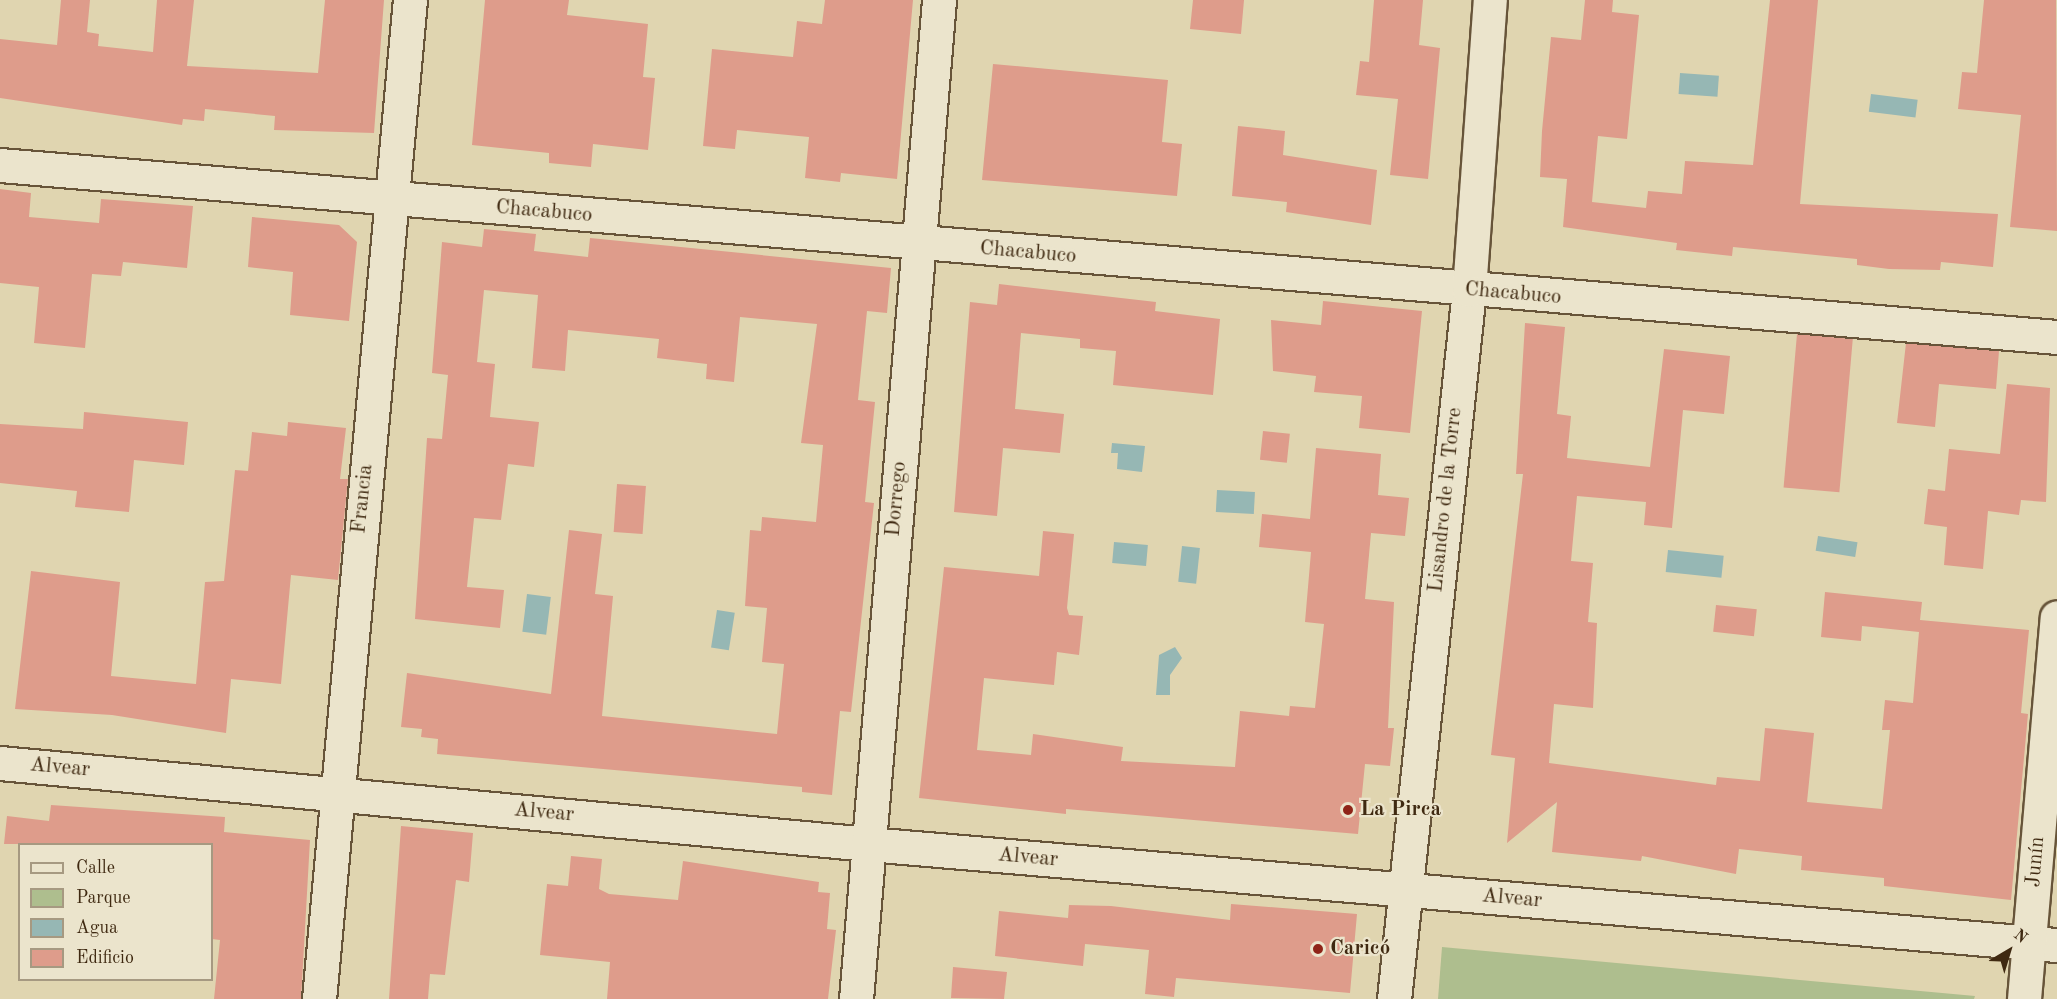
<!DOCTYPE html>
<meta charset="utf-8">
<style>
body{margin:0}
#map{position:relative;width:2057px;height:999px;overflow:hidden;background:#e0d5b0;font-family:"Old Standard TT",serif}
div>[style]{position:absolute}
.green>*{inset:0;background:#aebe8e}
.water>*{inset:0;background:#96b7b4;transform-origin:0 0}
.building>*{inset:0;background:#de9c8b;transform-origin:0 0}
.roads{filter:drop-shadow(2px 0 #675439) drop-shadow(-2px 0 #675439) drop-shadow(0 2px #675439) drop-shadow(0 -2px #675439)}
.street>*{height:33px;margin:-16.5px;padding:0 16.5px;transform-origin:16.5px;border-radius:16.5px;background:#ebe4cc}
.secondary>*{height:33px;margin:-16.5px;padding:0 16.5px;transform-origin:16.5px;border-radius:16.5px;background:#ebe4cc}
.dots>*{width:16px;height:16px;translate:-50% -50%;box-sizing:border-box;border:3px solid #ebe4cc;border-radius:50%}
span{translate:-50% -50%;white-space:nowrap;text-align:center;line-height:1.15;-webkit-text-stroke:4.5px #ebe4cc;paint-order:stroke}
.street-label{font-size:21px;color:#3f2911}
.poi-label{font-size:21px;color:#3f2911;font-weight:700}
.left{translate:0 -50%;text-align:left}
.legend{position:absolute;left:18px;top:843px;width:195px;height:138px;box-sizing:border-box;background:#ebe4cc;border:2px solid #a69981;margin:0;padding:8px 10px;list-style:none;font-size:18px;color:#3f2911}
.legend li{display:flex;align-items:center;gap:12px;height:30px}
.legend b{width:30px;border:2px solid #a69981}
.north{position:absolute;left:1979px;top:921px;width:60px;height:60px;-webkit-text-stroke:4px #ebe4cc;paint-order:stroke;rotate:38deg;font-size:16px;font-weight:700;line-height:24px;text-align:center;color:#3f2911}
.north::after{content:'';display:block;margin:auto;width:21px;height:27px;background:#3f2911;clip-path:polygon(50% 0,100% 100%,50% 72%,0 100%)}
</style>
<div id="map">
<div class="green">
<div style="clip-path:polygon(1442px 947px,1975px 996px,1974px 999px,1438px 999px)"></div>
</div>
<div class="water">
<div style="left:1680px;top:73px;width:39px;height:21px;rotate:4deg"></div>
<div style="left:1871px;top:94px;width:47px;height:18px;rotate:7deg"></div>
<div style="clip-path:polygon(1112px 443px,1145px 446px,1142px 472px,1117px 469px,1118px 453px,1111px 453px)"></div>
<div style="left:1217px;top:490px;width:38px;height:22px;rotate:3deg"></div>
<div style="left:1818px;top:536px;width:40px;height:15px;rotate:9deg"></div>
<div style="left:1114px;top:542px;width:34px;height:21px;rotate:5deg"></div>
<div style="left:1182px;top:546px;width:18px;height:36px;rotate:6deg"></div>
<div style="left:1668px;top:550px;width:56px;height:22px;rotate:6deg"></div>
<div style="left:527px;top:594px;width:24px;height:38px;rotate:7deg"></div>
<div style="left:717px;top:610px;width:18px;height:38px;rotate:9deg"></div>
<div style="clip-path:polygon(1175px 647px,1182px 658px,1170px 675px,1170px 695px,1156px 695px,1159px 655px)"></div>
</div>
<div class="building">
<div style="clip-path:polygon(61px 0,90px 0,87px 32px,99px 34px,98px 46px,153px 52px,157px 0,194px 0,187px 66px,318px 73px,325px 0,384px 0,374px 133px,274px 130px,275px 116px,205px 109px,204px 121px,183px 119px,182px 125px,0 98px,0 39px,57px 45px)"></div>
<div style="clip-path:polygon(485px 0,569px 0,567px 15px,648px 24px,643px 77px,655px 78px,648px 150px,593px 144px,591px 167px,549px 163px,549px 153px,472px 145px)"></div>
<div style="clip-path:polygon(825px 0,913px 0,897px 179px,841px 173px,840px 182px,805px 178px,809px 137px,737px 130px,735px 149px,703px 146px,712px 49px,793px 57px,797px 21px,822px 24px)"></div>
<div style="clip-path:polygon(1193px 0,1244px 0,1241px 34px,1190px 29px)"></div>
<div style="clip-path:polygon(1374px 0,1423px 0,1419px 45px,1440px 48px,1428px 179px,1390px 175px,1398px 99px,1356px 95px,1360px 61px,1369px 62px)"></div>
<div style="clip-path:polygon(1585px 0,1613px 0,1612px 12px,1639px 15px,1627px 139px,1598px 136px,1592px 202px,1646px 208px,1648px 191px,1682px 194px,1685px 161px,1753px 165px,1770px 0,1818px 0,1800px 204px,1998px 214px,1993px 267px,1941px 262px,1940px 270px,1889px 269px,1857px 265px,1857px 259px,1733px 247px,1732px 256px,1676px 250px,1677px 243px,1563px 227px,1567px 179px,1540px 177px,1542px 131px,1551px 37px,1581px 40px)"></div>
<div style="clip-path:polygon(1984px 0,2056px 0,2057px 231px,2010px 227px,2021px 115px,1958px 109px,1962px 72px,1977px 73px)"></div>
<div style="clip-path:polygon(993px 64px,1168px 80px,1162px 142px,1182px 144px,1177px 196px,982px 180px)"></div>
<div style="clip-path:polygon(1238px 126px,1285px 131px,1283px 155px,1377px 170px,1371px 225px,1286px 212px,1287px 202px,1232px 196px)"></div>
<div style="clip-path:polygon(0 189px,31px 193px,29px 217px,99px 223px,101px 199px,193px 206px,187px 268px,123px 262px,121px 276px,92px 274px,85px 348px,34px 343px,39px 287px,0 283px)"></div>
<div style="clip-path:polygon(252px 217px,339px 225px,357px 242px,349px 321px,290px 315px,293px 272px,248px 267px)"></div>
<div style="clip-path:polygon(484px 229px,536px 234px,534px 251px,588px 257px,590px 238px,891px 268px,887px 313px,867px 311px,858px 400px,875px 402px,865px 502px,874px 503px,851px 712px,840px 711px,832px 795px,802px 792px,802px 787px,437px 754px,438px 739px,421px 737px,422px 729px,401px 727px,407px 673px,551px 694px,569px 530px,602px 534px,595px 594px,613px 596px,602px 716px,777px 734px,784px 664px,762px 662px,767px 608px,745px 606px,750px 530px,761px 531px,762px 517px,816px 522px,823px 445px,801px 443px,817px 324px,740px 317px,734px 382px,706px 379px,707px 364px,657px 358px,659px 339px,568px 330px,565px 371px,532px 368px,538px 295px,484px 290px,477px 362px,495px 364px,490px 417px,539px 422px,534px 467px,508px 464px,501px 520px,474px 518px,467px 587px,504px 590px,500px 628px,415px 619px,427px 438px,442px 439px,448px 375px,432px 373px,442px 242px,482px 247px)"></div>
<div style="clip-path:polygon(999px 284px,1156px 302px,1155px 311px,1220px 319px,1213px 395px,1113px 385px,1116px 351px,1080px 348px,1080px 339px,1021px 333px,1015px 409px,1064px 414px,1060px 453px,1003px 448px,997px 516px,954px 512px,970px 302px,997px 305px)"></div>
<div style="clip-path:polygon(1323px 301px,1422px 311px,1410px 433px,1359px 428px,1362px 396px,1314px 392px,1316px 376px,1273px 371px,1271px 320px,1321px 325px)"></div>
<div style="clip-path:polygon(1525px 323px,1565px 327px,1557px 414px,1571px 416px,1567px 458px,1650px 467px,1664px 349px,1730px 356px,1724px 414px,1683px 410px,1672px 528px,1644px 525px,1646px 502px,1577px 496px,1571px 561px,1593px 563px,1588px 622px,1597px 623px,1593px 708px,1554px 704px,1549px 763px,1716px 785px,1717px 777px,1760px 781px,1765px 728px,1814px 733px,1807px 802px,1882px 809px,1890px 730px,1882px 730px,1885px 700px,1913px 703px,1919px 632px,1862px 626px,1861px 641px,1821px 637px,1825px 592px,1922px 602px,1920px 620px,2029px 630px,2021px 713px,2028px 714px,2011px 900px,1884px 886px,1884px 878px,1801px 870px,1802px 856px,1739px 849px,1736px 874px,1642px 856px,1641px 861px,1552px 852px,1557px 802px,1507px 843px,1515px 758px,1491px 755px,1523px 474px,1516px 474px)"></div>
<div style="left:1797px;top:334px;width:56px;height:154px;rotate:5deg"></div>
<div style="clip-path:polygon(1906px 343px,1999px 351px,1996px 389px,1939px 384px,1935px 427px,1897px 423px)"></div>
<div style="clip-path:polygon(2007px 384px,2050px 388px,2046px 502px,2021px 500px,2019px 515px,1988px 511px,1983px 569px,1944px 565px,1947px 527px,1924px 524px,1928px 489px,1945px 491px,1949px 449px,2000px 454px)"></div>
<div style="clip-path:polygon(84px 412px,188px 422px,184px 465px,134px 460px,129px 512px,75px 507px,77px 491px,0 483px,0 424px,83px 429px)"></div>
<div style="clip-path:polygon(288px 422px,346px 428px,340px 479px,348px 479px,338px 580px,291px 575px,281px 684px,231px 679px,226px 733px,112px 715px,15px 709px,31px 571px,120px 582px,111px 676px,196px 684px,205px 582px,224px 581px,235px 470px,248px 471px,252px 432px,287px 436px)"></div>
<div style="left:1263px;top:431px;width:27px;height:29px;rotate:6deg"></div>
<div style="clip-path:polygon(1316px 448px,1381px 454px,1378px 495px,1409px 498px,1405px 536px,1371px 533px,1365px 599px,1394px 602px,1388px 728px,1394px 728px,1390px 766px,1365px 764px,1358px 834px,1066px 809px,1066px 814px,919px 798px,944px 567px,1039px 576px,1043px 531px,1074px 534px,1067px 608px,1069px 615px,1083px 616px,1079px 655px,1057px 652px,1054px 685px,984px 678px,977px 750px,1031px 755px,1033px 734px,1123px 747px,1121px 761px,1235px 767px,1240px 711px,1289px 716px,1290px 706px,1315px 708px,1324px 624px,1305px 622px,1311px 552px,1259px 547px,1262px 514px,1310px 519px)"></div>
<div style="left:617px;top:484px;width:29px;height:48px;rotate:4deg"></div>
<div style="left:1716px;top:605px;width:41px;height:27px;rotate:6deg"></div>
<div style="clip-path:polygon(51px 805px,225px 817px,224px 832px,310px 840px,301px 999px,214px 999px,220px 940px,212px 939px,212px 844px,4px 844px,7px 816px,49px 821px)"></div>
<div style="clip-path:polygon(401px 826px,473px 833px,469px 882px,456px 880px,445px 975px,430px 974px,428px 999px,389px 999px)"></div>
<div style="clip-path:polygon(571px 856px,602px 859px,599px 889px,609px 894px,678px 900px,683px 861px,819px 882px,818px 892px,830px 893px,827px 929px,836px 930px,828px 999px,607px 999px,610px 962px,540px 955px,547px 884px,568px 886px)"></div>
<div style="clip-path:polygon(1231px 904px,1357px 914px,1350px 993px,1176px 978px,1174px 997px,1145px 994px,1149px 950px,1085px 944px,1083px 966px,995px 956px,999px 911px,1068px 918px,1069px 905px,1111px 906px,1230px 920px)"></div>
<div style="clip-path:polygon(953px 967px,1007px 972px,1004px 999px,951px 998px)"></div>
</div>
<div class="roads">
<div class="street">
<div style="left:0;top:165px;width:2064px;rotate:4.78deg"></div>
<div style="left:0;top:763px;width:872px;rotate:5.33deg"></div>
<div style="left:868px;top:844px;width:1193px;rotate:4.86deg"></div>
<div style="left:319px;top:999px;width:1003px;rotate:-84.8deg"></div>
<div style="left:856px;top:999px;width:1002px;rotate:-85.25deg"></div>
<div style="left:2024px;top:999px;width:383px;rotate:-85.1deg"></div>
</div>
<div class="secondary">
<div style="left:1394px;top:999px;width:713px;rotate:-83.96deg"></div>
<div style="left:1469px;top:290px;width:291px;rotate:-85.9deg"></div>
</div>
</div>
<div class="dots">
<div style="left:1348px;top:810px;background:#8f2418"></div>
<div style="left:1318px;top:949px;background:#8f2418"></div>
</div>
<div class="street-label">
<span style="left:544px;top:212px;rotate:5deg">Chacabuco</span>
<span style="left:1028px;top:253px;rotate:5deg">Chacabuco</span>
<span style="left:1513px;top:294px;rotate:5deg">Chacabuco</span>
<span style="left:363px;top:499px;rotate:-84deg">Francia</span>
<span style="left:897px;top:499px;rotate:-85deg">Dorrego</span>
<span style="left:1446px;top:500px;rotate:-84deg">Lisandro de la Torre</span>
<span style="left:60px;top:768px;rotate:5deg">Alvear</span>
<span style="left:544px;top:813px;rotate:5deg">Alvear</span>
<span style="left:1028px;top:858px;rotate:5deg">Alvear</span>
<span style="left:2036px;top:862px;rotate:-85deg">Junín</span>
<span style="left:1512px;top:899px;rotate:5deg">Alvear</span>
</div>
<div class="poi-label">
<span class="left" style="left:1360px;top:810px">La Pirca</span>
<span class="left" style="left:1330px;top:949px">Caricó</span>
</div>
<ul class="legend">
<li><b style="height:8px;background:#ebe4cc"></b>Calle</li>
<li><b style="height:16px;background:#aebe8e"></b>Parque</li>
<li><b style="height:16px;background:#96b7b4"></b>Agua</li>
<li><b style="height:16px;background:#de9c8b"></b>Edificio</li>
</ul>
<div class="north">N</div>
</div>
